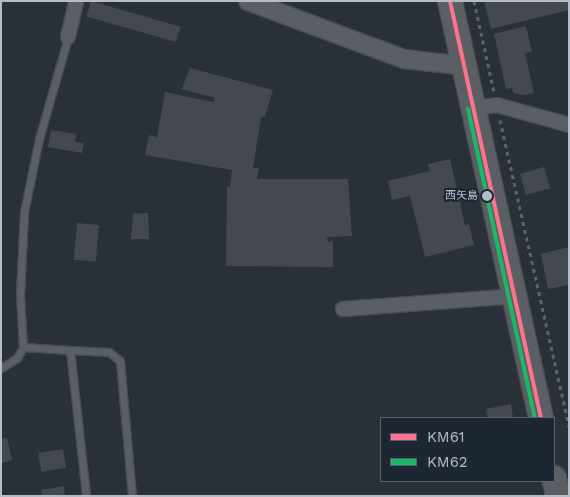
<!DOCTYPE html>
<meta charset="utf-8">
<style>
body{margin:0}
#map{position:relative;width:570px;height:497px;overflow:hidden;background:#2a3038;font-family:"Work Sans","Noto Sans JP",sans-serif}
div>[style]{position:absolute}
.building>*{inset:0;background:#444950;transform-origin:0 0}
.path>*{height:3px;margin-top:-1.5px;transform-origin:0;background:repeating-linear-gradient(90deg,#5d636a 0 4px,transparent 0 8px)}
.roads{filter:drop-shadow(1px 0 #484c53) drop-shadow(-1px 0 #484c53) drop-shadow(0 1px #484c53) drop-shadow(0 -1px #484c53)}
.service>*{height:7px;margin:-3.5px;padding:0 3.5px;transform-origin:3.5px;border-radius:3.5px;background:#5a5e66}
.minor>*{height:14px;margin:-7px;padding:0 7px;transform-origin:7px;border-radius:7px;background:#5a5e66}
.tertiary>*{height:18px;margin:-9px;padding:0 9px;transform-origin:9px;border-radius:9px;background:#5a5e66}
.trunk>*{height:24px;margin:-12px;padding:0 12px;transform-origin:12px;border-radius:12px;background:#5b5f64}
.bus-1>*{height:4px;margin:-2px;padding:0 2px;transform-origin:2px;border-radius:2px;background:#fc738d}
.bus-2>*{height:4px;margin:-2px;padding:0 2px;transform-origin:2px;border-radius:2px;background:#1ab867}
.dots>*{width:14px;height:14px;translate:-50% -50%;box-sizing:border-box;border:2px solid #1d2633;border-radius:50%}
span{translate:-50% -50%;white-space:nowrap;text-align:center;line-height:1.15;-webkit-text-stroke:4px #1d2633;paint-order:stroke}
.bus-label{font-size:11px;color:#b4bcc9}
.right{translate:-100% -50%;text-align:right}
.frame{position:absolute;inset:0;border:2px solid #b4bcc9;pointer-events:none}
.legend{position:absolute;left:380px;top:417px;width:175px;height:65px;box-sizing:border-box;background:#1d2633;border:1px solid #59626f;margin:0;padding:6px 9px;list-style:none;font-size:15px;color:#b4bcc9}
.legend li{display:flex;align-items:center;gap:10px;height:25px}
.legend b{width:25px;border:1px solid #59626f}
</style>
<div id="map">
<div class="building">
<div style="left:91px;top:1px;width:93px;height:16px;rotate:16deg"></div>
<div style="clip-path:polygon(484px 1px,569px 1px,569px 10px,491px 29px)"></div>
<div style="clip-path:polygon(526px 26px,532px 52px,525px 53px,534px 93px,524px 95px,513px 93px,512px 88px,506px 89px,494px 34px)"></div>
<div style="clip-path:polygon(190px 68px,273px 90px,265px 116px,261px 117px,253px 168px,259px 168px,257px 179px,348px 179px,352px 236px,327px 237px,328px 242px,333px 240px,333px 267px,226px 266px,227px 187px,230px 186px,232px 170px,145px 155px,149px 135px,157px 137px,165px 92px,213px 102px,215px 98px,182px 89px)"></div>
<div style="clip-path:polygon(51px 130px,76px 134px,75px 142px,84px 143px,82px 153px,48px 147px)"></div>
<div style="clip-path:polygon(450px 159px,465px 225px,469px 224px,474px 245px,425px 257px,410px 196px,392px 200px,388px 181px,430px 171px,428px 164px)"></div>
<div style="left:544px;top:167px;width:22px;height:25px;rotate:74deg"></div>
<div style="clip-path:polygon(148px 213px,149px 239px,131px 239px,133px 214px)"></div>
<div style="left:77px;top:223px;width:22px;height:37px;rotate:5deg"></div>
<div style="clip-path:polygon(569px 247px,569px 285px,548px 289px,541px 254px)"></div>
<div style="clip-path:polygon(511px 404px,513px 418px,488px 418px,486px 409px)"></div>
<div style="clip-path:polygon(7px 438px,12px 460px,1px 463px,1px 439px)"></div>
<div style="left:63px;top:449px;width:19px;height:25px;rotate:81deg"></div>
<div style="clip-path:polygon(64px 486px,65px 496px,42px 496px,41px 490px)"></div>
</div>
<div class="path">
<div style="left:474px;top:1px;width:93px;rotate:77.6deg"></div>
<div style="left:500px;top:120px;width:315px;rotate:77.3deg"></div>
</div>
<div class="roads">
<div class="service">
<div style="left:23px;top:347px;width:47px;rotate:3.7deg"></div>
<div style="left:70px;top:350px;width:147px;rotate:83.7deg"></div>
<div style="left:70px;top:350px;width:39px;rotate:3deg"></div>
<div style="left:109px;top:352px;width:14px;rotate:39deg"></div>
<div style="left:120px;top:361px;width:136px;rotate:84.9deg"></div>
<div style="left:1px;top:368px;width:19px;rotate:-32deg"></div>
<div style="left:17px;top:358px;width:13px;rotate:-61deg"></div>
<div style="left:23px;top:347px;width:52px;rotate:-93.3deg"></div>
<div style="left:20px;top:295px;width:83px;rotate:-87.2deg"></div>
<div style="left:24px;top:212px;width:75px;rotate:-78.4deg"></div>
<div style="left:39px;top:139px;width:106px;rotate:-74.1deg"></div>
</div>
<div class="minor">
<div style="left:68px;top:37px;width:37px;rotate:-77deg"></div>
<div style="left:474px;top:108px;width:23px;rotate:-7deg"></div>
<div style="left:497px;top:105px;width:75px;rotate:15.5deg"></div>
<div style="left:343px;top:309px;width:171px;rotate:-4.3deg"></div>
</div>
<div class="tertiary">
<div style="left:248px;top:1px;width:166px;rotate:20.4deg"></div>
<div style="left:404px;top:59px;width:61px;rotate:6.5deg"></div>
</div>
<div class="trunk">
<div style="left:450px;top:1px;width:427px;rotate:77.7deg"></div>
<div style="left:554px;top:478px;width:18px;rotate:77deg"></div>
</div>
</div>
<div class="bus-1">
<div style="left:450px;top:1px;width:427px;rotate:77.7deg"></div>
</div>
<div class="bus-2">
<div style="left:468px;top:109px;width:316px;rotate:77.8deg"></div>
</div>
<div class="dots">
<div style="left:487px;top:196px;background:#b4bcc9"></div>
</div>
<div class="bus-label">
<span class="right" style="left:478px;top:196px">西矢島</span>
</div>
<div class="frame"></div>
<ul class="legend">
<li><b style="height:6px;background:#fc738d"></b>KM61</li>
<li><b style="height:6px;background:#1ab867"></b>KM62</li>
</ul>
</div>
